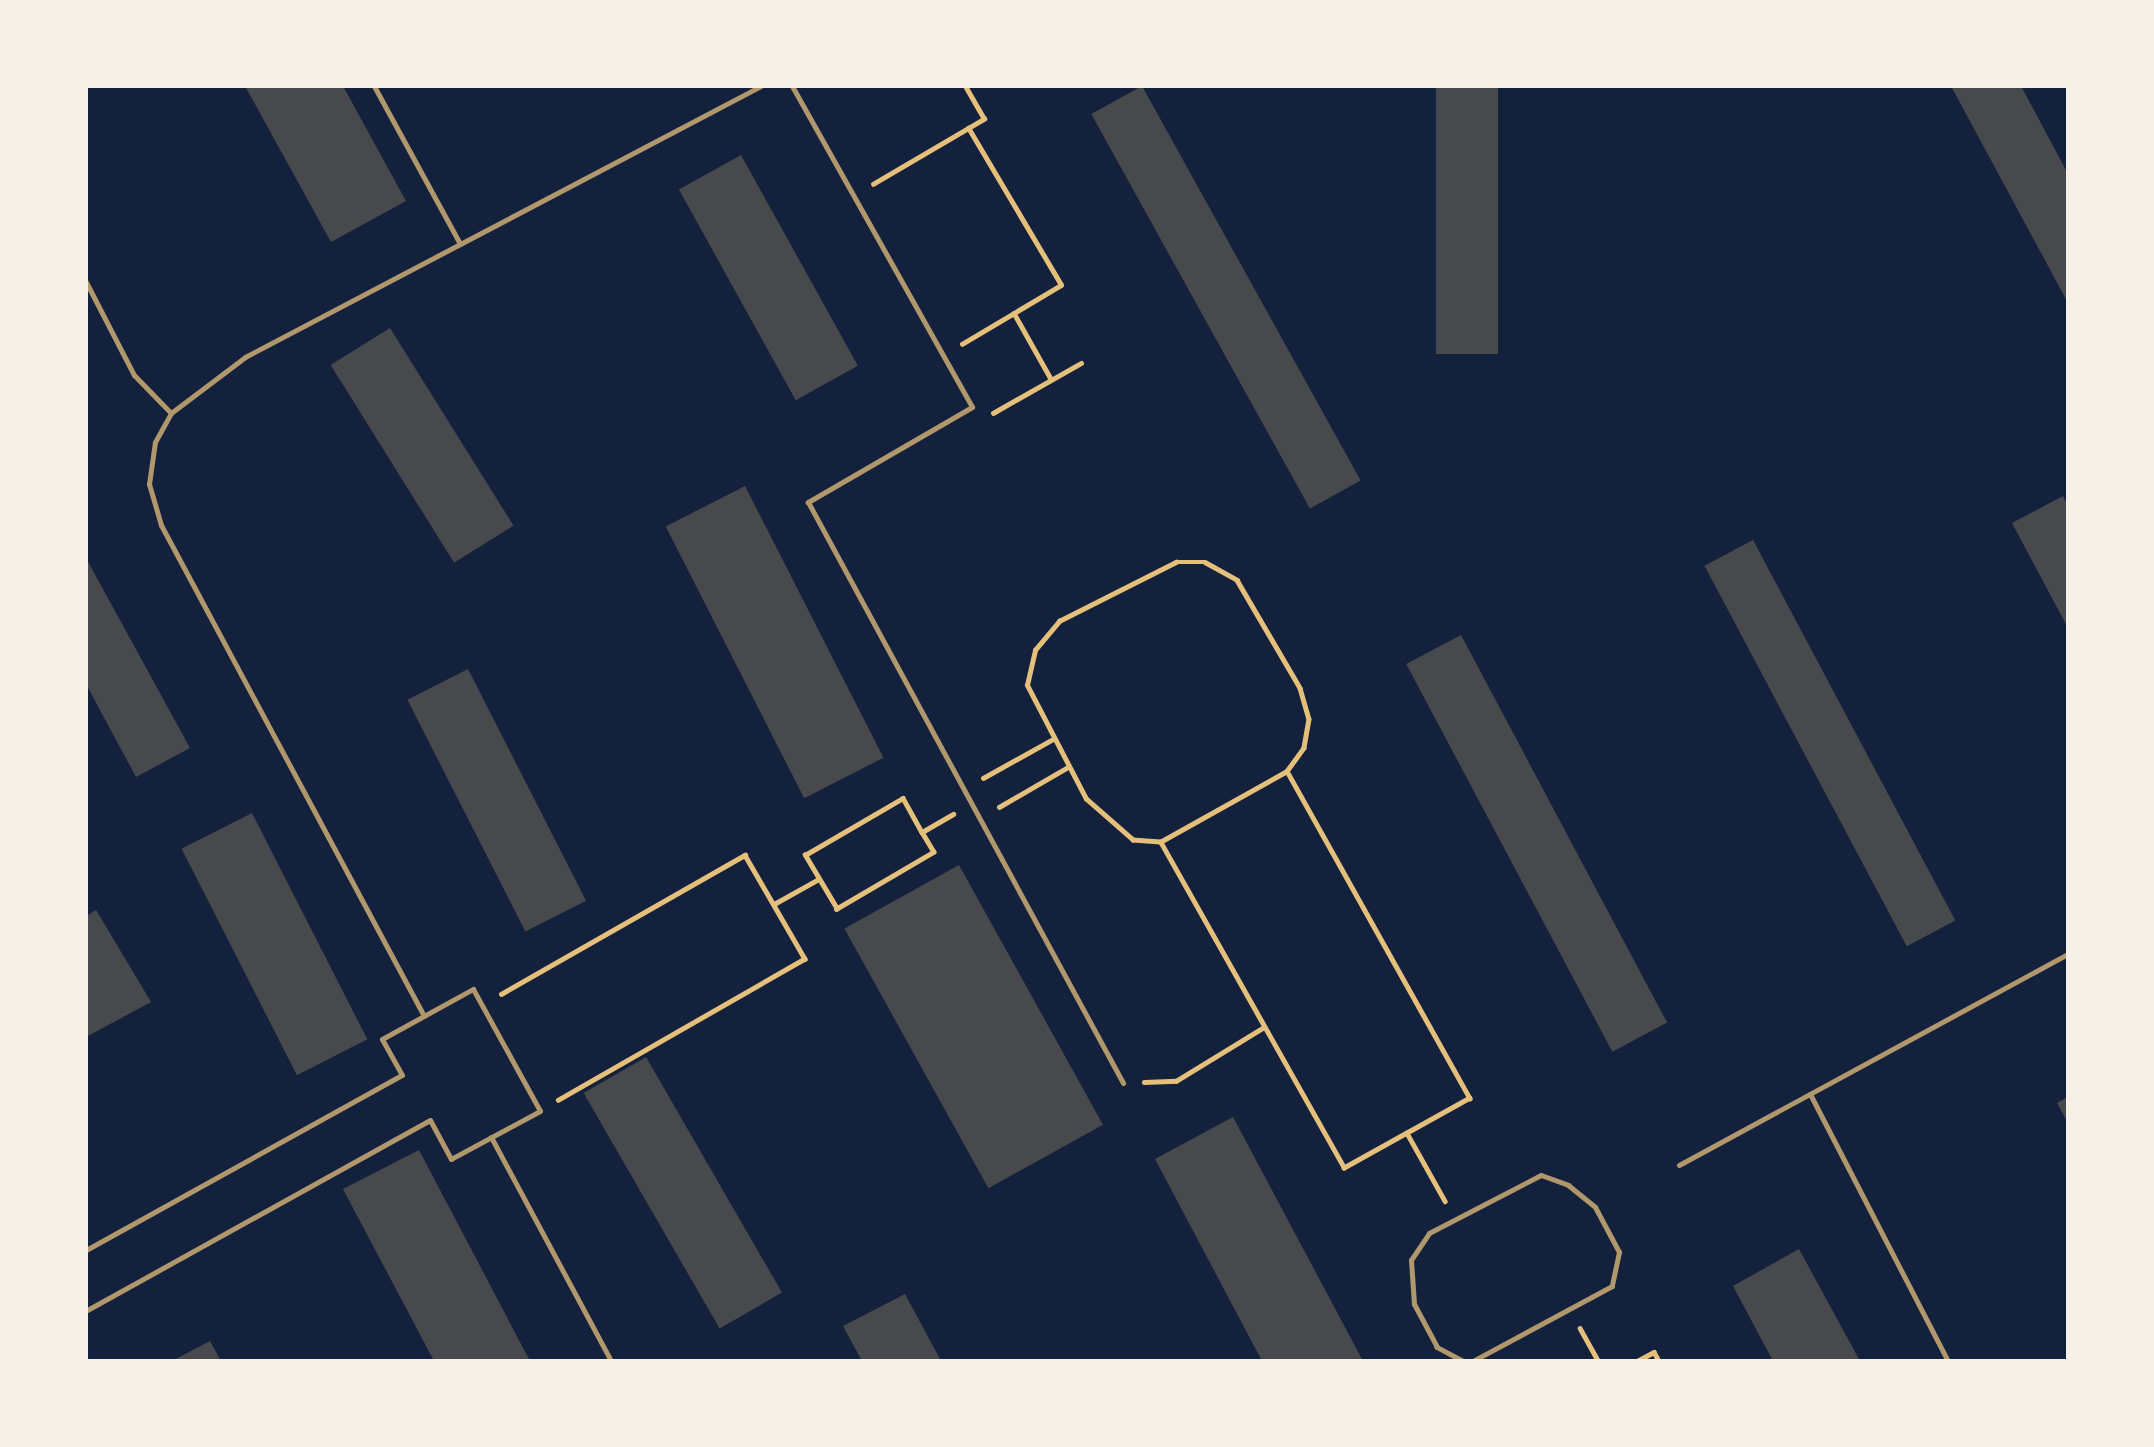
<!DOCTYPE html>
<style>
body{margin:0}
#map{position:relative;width:2154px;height:1447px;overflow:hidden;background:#14213d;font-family:Overpass,sans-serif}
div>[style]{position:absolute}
.building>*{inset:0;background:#48494c;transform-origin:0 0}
.path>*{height:4.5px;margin:-2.25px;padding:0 2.25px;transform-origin:2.25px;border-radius:2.25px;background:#e5c07b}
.service>*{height:5px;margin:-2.5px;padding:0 2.5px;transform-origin:2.5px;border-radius:2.5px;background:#b1986c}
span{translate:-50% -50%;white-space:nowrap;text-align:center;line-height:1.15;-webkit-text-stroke:5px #f6f1e7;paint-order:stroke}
.frame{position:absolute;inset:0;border:88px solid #f6f1e7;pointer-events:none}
</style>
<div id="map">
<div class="building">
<div style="clip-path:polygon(245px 86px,343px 86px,406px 201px,331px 242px)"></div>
<div style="left:1142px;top:86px;width:451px;height:58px;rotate:61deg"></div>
<div style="left:1436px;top:86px;width:62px;height:268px"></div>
<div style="clip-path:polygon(1951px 86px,2021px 86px,2068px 174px,2068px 303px)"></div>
<div style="left:741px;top:155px;width:241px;height:71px;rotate:61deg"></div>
<div style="left:390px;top:328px;width:233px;height:70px;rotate:58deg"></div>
<div style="left:745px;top:486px;width:305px;height:89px;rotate:63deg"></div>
<div style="clip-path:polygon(2063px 496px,2068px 506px,2068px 628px,2012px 523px)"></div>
<div style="left:1753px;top:540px;width:431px;height:55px;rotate:62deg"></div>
<div style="clip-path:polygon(86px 558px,190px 748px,136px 777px,86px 684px)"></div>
<div style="left:1461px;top:635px;width:439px;height:62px;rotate:62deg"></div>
<div style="left:468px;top:669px;width:260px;height:68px;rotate:63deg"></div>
<div style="left:252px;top:813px;width:254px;height:79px;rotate:63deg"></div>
<div style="left:959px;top:865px;width:297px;height:131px;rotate:61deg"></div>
<div style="clip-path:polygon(96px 910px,151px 1002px,86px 1037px,86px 916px)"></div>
<div style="left:646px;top:1057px;width:272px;height:72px;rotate:60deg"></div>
<div style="clip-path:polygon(2068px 1097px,2068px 1123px,2057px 1103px)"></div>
<div style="clip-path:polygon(1233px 1117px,1363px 1361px,1262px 1361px,1155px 1159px)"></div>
<div style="clip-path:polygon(419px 1150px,530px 1361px,434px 1361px,343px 1189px)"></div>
<div style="clip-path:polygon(1799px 1249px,1860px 1361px,1773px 1361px,1733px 1286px)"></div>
<div style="clip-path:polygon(905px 1294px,941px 1361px,862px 1361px,843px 1326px)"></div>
<div style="clip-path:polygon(210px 1341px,221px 1361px,172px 1361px)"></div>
</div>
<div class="path">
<div style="left:873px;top:184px;width:129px;rotate:-30.4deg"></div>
<div style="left:984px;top:119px;width:38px;rotate:-120deg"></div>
<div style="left:1014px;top:313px;width:76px;rotate:60.7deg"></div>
<div style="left:962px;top:344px;width:115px;rotate:-30.8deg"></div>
<div style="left:1061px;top:285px;width:182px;rotate:-120.6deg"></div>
<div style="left:993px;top:413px;width:101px;rotate:-29.6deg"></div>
<div style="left:983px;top:778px;width:80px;rotate:-29.1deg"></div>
<div style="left:999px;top:807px;width:80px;rotate:-30.1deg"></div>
<div style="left:922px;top:832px;width:23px;rotate:59deg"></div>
<div style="left:934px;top:852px;width:113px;rotate:149.6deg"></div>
<div style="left:837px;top:909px;width:63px;rotate:-120.7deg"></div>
<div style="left:805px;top:855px;width:113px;rotate:-30.2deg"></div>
<div style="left:903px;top:798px;width:39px;rotate:61deg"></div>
<div style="left:922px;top:832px;width:36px;rotate:-30deg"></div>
<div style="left:1160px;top:842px;width:27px;rotate:-176deg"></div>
<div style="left:1133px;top:840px;width:62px;rotate:-138.9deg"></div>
<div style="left:1086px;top:799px;width:128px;rotate:-117.4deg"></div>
<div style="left:1027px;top:685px;width:36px;rotate:-77deg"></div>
<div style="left:1035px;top:650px;width:38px;rotate:-50deg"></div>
<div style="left:1059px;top:621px;width:131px;rotate:-26.8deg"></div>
<div style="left:1176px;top:562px;width:29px"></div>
<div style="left:1205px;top:562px;width:37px;rotate:29deg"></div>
<div style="left:1237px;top:580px;width:125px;rotate:59.7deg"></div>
<div style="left:1300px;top:688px;width:32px;rotate:74deg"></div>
<div style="left:1309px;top:719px;width:29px;rotate:100deg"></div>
<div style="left:1304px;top:748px;width:29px;rotate:126deg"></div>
<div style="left:774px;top:904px;width:51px;rotate:-29.1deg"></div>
<div style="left:501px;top:994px;width:281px;rotate:-29.7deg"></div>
<div style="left:745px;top:855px;width:120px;rotate:60deg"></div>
<div style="left:805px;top:959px;width:284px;rotate:150.2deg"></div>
<div style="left:1144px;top:1082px;width:32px;rotate:-2deg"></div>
<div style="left:1176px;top:1081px;width:103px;rotate:-31.5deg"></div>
<div style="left:1407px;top:1133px;width:72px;rotate:150.9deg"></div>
<div style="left:1344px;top:1168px;width:374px;rotate:-119.4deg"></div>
<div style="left:1160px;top:842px;width:145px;rotate:-29.2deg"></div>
<div style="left:1287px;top:771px;width:375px;rotate:60.8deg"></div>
<div style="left:1470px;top:1098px;width:72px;rotate:150.9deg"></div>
<div style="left:1407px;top:1133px;width:78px;rotate:60.8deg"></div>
<div style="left:1580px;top:1328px;width:38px;rotate:61deg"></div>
<div style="left:1637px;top:1361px;width:19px;rotate:-28deg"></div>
<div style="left:1654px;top:1352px;width:10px;rotate:61deg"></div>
</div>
<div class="service">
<div style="left:374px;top:86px;width:180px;rotate:61.4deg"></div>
<div style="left:792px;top:86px;width:368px;rotate:60.7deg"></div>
<div style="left:972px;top:407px;width:190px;rotate:149.9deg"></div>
<div style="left:808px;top:502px;width:661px;rotate:61.53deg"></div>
<div style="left:86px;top:282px;width:105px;rotate:62.7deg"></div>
<div style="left:134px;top:375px;width:53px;rotate:45.8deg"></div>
<div style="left:424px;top:1016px;width:557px;rotate:-118.18deg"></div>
<div style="left:161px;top:525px;width:43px;rotate:-106.3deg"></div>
<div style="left:149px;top:484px;width:42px;rotate:-81.9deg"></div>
<div style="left:155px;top:442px;width:33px;rotate:-61deg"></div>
<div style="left:171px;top:413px;width:93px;rotate:-37.1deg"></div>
<div style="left:245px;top:357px;width:583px;rotate:-27.71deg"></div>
<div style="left:1810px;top:1094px;width:301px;rotate:62.7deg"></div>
<div style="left:491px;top:1137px;width:254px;rotate:61.8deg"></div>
<div style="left:1679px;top:1165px;width:443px;rotate:-28.5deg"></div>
<div style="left:86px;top:1250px;width:361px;rotate:-29deg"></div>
<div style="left:402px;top:1075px;width:41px;rotate:-119.1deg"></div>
<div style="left:382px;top:1039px;width:104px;rotate:-28.8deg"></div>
<div style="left:473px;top:989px;width:139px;rotate:61.2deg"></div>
<div style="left:540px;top:1111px;width:101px;rotate:151.7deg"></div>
<div style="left:451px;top:1159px;width:44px;rotate:-118.3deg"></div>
<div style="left:430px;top:1120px;width:393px;rotate:151deg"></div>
<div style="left:1463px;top:1361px;width:30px;rotate:-152deg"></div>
<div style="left:1437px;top:1347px;width:49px;rotate:-118.1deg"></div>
<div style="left:1414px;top:1304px;width:44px;rotate:-93.9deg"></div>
<div style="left:1411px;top:1260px;width:32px;rotate:-56deg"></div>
<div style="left:1429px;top:1233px;width:126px;rotate:-27.4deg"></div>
<div style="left:1541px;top:1175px;width:29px;rotate:20deg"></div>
<div style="left:1568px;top:1185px;width:35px;rotate:39deg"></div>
<div style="left:1595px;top:1207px;width:51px;rotate:61.9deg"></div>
<div style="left:1619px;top:1252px;width:35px;rotate:102deg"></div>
<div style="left:1612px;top:1286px;width:158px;rotate:151.7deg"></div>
</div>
<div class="frame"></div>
</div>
